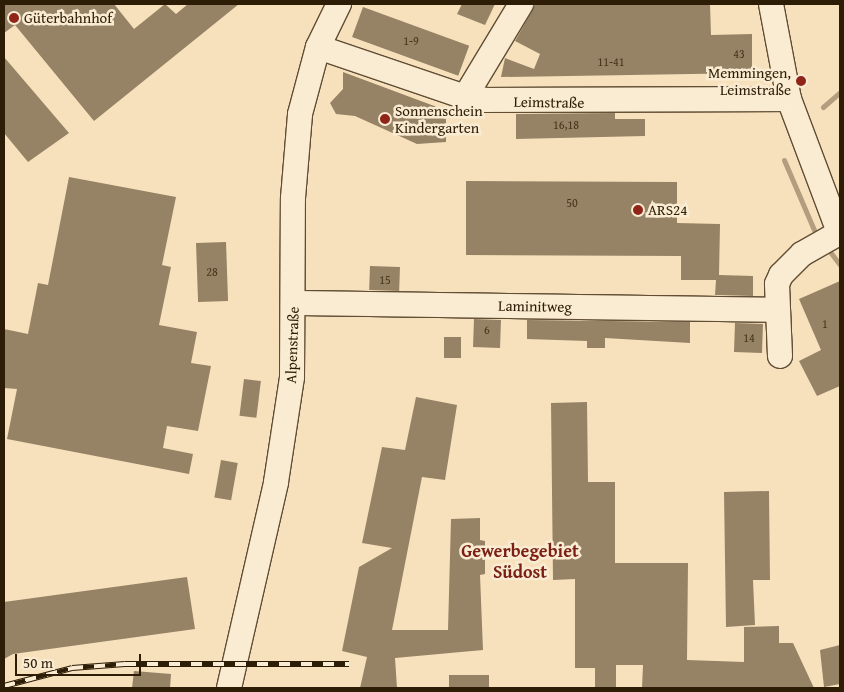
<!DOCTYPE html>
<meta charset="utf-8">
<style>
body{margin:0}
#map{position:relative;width:844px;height:692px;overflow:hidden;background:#f7e1bc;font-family:"Gentium Book Plus",serif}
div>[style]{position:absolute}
.stream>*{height:5px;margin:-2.5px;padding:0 2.5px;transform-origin:2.5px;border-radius:2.5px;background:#b29e7e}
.building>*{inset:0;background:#968265;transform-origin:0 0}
.roads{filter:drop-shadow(1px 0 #604d34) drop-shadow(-1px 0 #604d34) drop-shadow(0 1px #604d34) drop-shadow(0 -1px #604d34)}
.minor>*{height:24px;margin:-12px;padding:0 12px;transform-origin:12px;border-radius:12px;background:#faecd3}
.rail>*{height:5.5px;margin-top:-2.75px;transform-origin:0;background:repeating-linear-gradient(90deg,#faecd3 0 11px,#2d1c06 0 22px);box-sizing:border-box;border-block:1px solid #2d1c06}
.dots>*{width:14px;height:14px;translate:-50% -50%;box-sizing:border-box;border:2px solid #faecd3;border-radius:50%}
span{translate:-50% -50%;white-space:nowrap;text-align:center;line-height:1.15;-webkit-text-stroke:5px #faecd3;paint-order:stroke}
.number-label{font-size:12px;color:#47361e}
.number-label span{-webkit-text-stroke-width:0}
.poi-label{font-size:15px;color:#2d1c06}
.left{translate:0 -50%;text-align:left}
.right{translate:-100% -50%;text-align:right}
.street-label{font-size:15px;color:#2d1c06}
.quarter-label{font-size:18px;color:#7a1f14;font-weight:700}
.frame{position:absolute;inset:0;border:5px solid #2d1c06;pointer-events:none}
.scale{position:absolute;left:15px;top:654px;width:126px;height:22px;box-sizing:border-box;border:2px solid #2d1c06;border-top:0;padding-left:6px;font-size:15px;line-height:18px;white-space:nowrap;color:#2d1c06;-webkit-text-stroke:4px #faecd3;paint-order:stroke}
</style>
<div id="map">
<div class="stream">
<div style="left:823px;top:107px;width:23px;rotate:-41deg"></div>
<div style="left:784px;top:160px;width:76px;rotate:66.8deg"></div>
<div style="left:828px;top:249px;width:20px;rotate:53deg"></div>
</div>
<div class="building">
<div style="clip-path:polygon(4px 4px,114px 4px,134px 29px,165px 4px,176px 14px,188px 4px,239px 4px,94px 121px,15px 25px,4px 33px)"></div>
<div style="clip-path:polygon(462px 4px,495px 4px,485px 25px,457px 14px)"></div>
<div style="clip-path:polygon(536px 4px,710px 4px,711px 35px,752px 34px,752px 73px,501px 77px,505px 58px,534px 69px,540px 54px,515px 41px)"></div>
<div style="left:363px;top:7px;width:113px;height:32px;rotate:20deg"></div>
<div style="clip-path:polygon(4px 57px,69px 133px,28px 162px,4px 133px)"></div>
<div style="clip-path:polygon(343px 72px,445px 110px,442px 117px,446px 119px,446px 142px,417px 144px,355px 116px,336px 114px,330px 103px,343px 89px)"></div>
<div style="clip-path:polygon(615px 113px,615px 119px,645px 119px,645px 136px,516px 139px,516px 114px)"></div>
<div style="clip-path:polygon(69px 177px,176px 197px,162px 265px,171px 267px,159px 325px,197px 332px,191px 363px,211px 366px,198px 431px,167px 426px,163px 448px,193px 454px,189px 474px,7px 439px,17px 389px,4px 388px,4px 329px,28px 334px,38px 283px,48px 285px)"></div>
<div style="clip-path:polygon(466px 181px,677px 182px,677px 223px,720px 224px,719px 275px,753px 276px,753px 296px,715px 295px,716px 280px,681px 280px,681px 256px,466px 255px)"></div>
<div style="left:226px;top:242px;width:59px;height:30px;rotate:88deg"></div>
<div style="left:370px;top:266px;width:30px;height:24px;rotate:2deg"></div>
<div style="clip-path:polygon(840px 281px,840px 386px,817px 396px,799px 361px,821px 350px,799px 299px)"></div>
<div style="left:474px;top:319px;width:27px;height:28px;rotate:2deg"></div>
<div style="clip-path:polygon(527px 320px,690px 322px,690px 343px,605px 338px,605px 348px,587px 348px,587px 341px,527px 339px)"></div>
<div style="left:735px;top:323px;width:28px;height:29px;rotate:2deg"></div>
<div style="left:444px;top:337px;width:17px;height:21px"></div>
<div style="left:244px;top:379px;width:17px;height:37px;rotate:7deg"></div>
<div style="clip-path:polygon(416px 397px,457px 405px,445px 480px,422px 477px,392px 630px,448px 630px,451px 519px,480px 518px,480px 540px,485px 541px,485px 574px,480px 575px,483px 650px,395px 658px,397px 688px,360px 688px,367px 657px,342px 651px,359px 567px,392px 548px,362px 543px,382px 447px,405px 450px)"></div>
<div style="clip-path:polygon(587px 402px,588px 482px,615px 482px,615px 563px,688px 563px,687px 660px,744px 662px,744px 627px,779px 626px,779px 643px,793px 643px,814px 688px,642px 688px,643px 665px,616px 665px,616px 688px,595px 688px,595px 668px,575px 668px,575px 579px,553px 580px,551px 403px)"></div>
<div style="left:221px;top:460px;width:17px;height:38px;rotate:10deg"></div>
<div style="clip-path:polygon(769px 491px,770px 580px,753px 580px,755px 625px,726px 627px,724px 492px)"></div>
<div style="clip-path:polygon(187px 577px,195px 629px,13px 654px,4px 659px,4px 602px)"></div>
<div style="clip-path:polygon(840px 645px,840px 684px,824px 687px,820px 650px)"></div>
<div style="clip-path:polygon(134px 671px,171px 674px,170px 688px,132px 688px)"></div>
<div style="left:489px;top:675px;width:13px;height:40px;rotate:90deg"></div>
</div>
<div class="roads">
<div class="minor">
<div style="left:771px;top:4px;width:97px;rotate:79.3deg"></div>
<div style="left:789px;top:99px;width:145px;rotate:69.4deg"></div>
<div style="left:318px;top:47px;width:155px;rotate:18.8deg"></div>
<div style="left:465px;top:97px;width:21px;rotate:8deg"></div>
<div style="left:486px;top:100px;width:303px;rotate:-0.2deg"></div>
<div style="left:465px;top:97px;width:109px;rotate:-58.9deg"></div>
<div style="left:293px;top:303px;width:484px;rotate:0.8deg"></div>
<div style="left:780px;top:356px;width:72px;rotate:-92.4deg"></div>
<div style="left:777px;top:284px;width:10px;rotate:-66deg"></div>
<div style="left:781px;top:275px;width:30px;rotate:-45deg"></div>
<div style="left:802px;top:254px;width:43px;rotate:-29.6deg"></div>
<div style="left:229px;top:688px;width:211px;rotate:-77.1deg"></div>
<div style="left:276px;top:482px;width:106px;rotate:-81.3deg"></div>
<div style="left:292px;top:377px;width:179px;rotate:-89.7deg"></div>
<div style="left:293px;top:198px;width:84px;rotate:-85.2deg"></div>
<div style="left:300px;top:114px;width:69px;rotate:-75deg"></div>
<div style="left:318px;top:47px;width:48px;rotate:-64deg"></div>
</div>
</div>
<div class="rail">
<div style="left:4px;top:686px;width:70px;rotate:-14.8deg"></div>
<div style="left:72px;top:668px;width:53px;rotate:-4.3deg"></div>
<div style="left:125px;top:664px;width:224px"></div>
</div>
<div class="dots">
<div style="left:14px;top:18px;background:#8f2418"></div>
<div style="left:801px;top:81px;background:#8f2418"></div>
<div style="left:385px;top:119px;background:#8f2418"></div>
<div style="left:638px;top:210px;background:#8f2418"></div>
</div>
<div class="number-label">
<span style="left:411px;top:41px">1-9</span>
<span style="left:739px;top:54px">43</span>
<span style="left:611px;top:62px">11-41</span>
<span style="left:566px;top:125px">16,18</span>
<span style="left:572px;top:203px">50</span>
<span style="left:212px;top:272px">28</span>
<span style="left:385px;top:280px">15</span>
<span style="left:825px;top:324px">1</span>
<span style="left:487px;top:330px">6</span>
<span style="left:749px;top:338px">14</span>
</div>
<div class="poi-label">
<span class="left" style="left:24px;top:18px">Güterbahnhof</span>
<span class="right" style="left:791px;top:81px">Memmingen,<br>Leimstraße</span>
<span class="left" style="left:395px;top:119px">Sonnenschein<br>Kindergarten</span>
<span class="left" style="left:648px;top:210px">ARS24</span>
</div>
<div class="street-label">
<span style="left:549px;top:102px;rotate:1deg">Leimstraße</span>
<span style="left:535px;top:306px;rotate:1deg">Laminitweg</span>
<span style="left:292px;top:345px;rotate:-88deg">Alpenstraße</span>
</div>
<div class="quarter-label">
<span style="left:520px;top:562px">Gewerbegebiet<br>Südost</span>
</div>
<div class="frame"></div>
<div class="scale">50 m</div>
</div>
